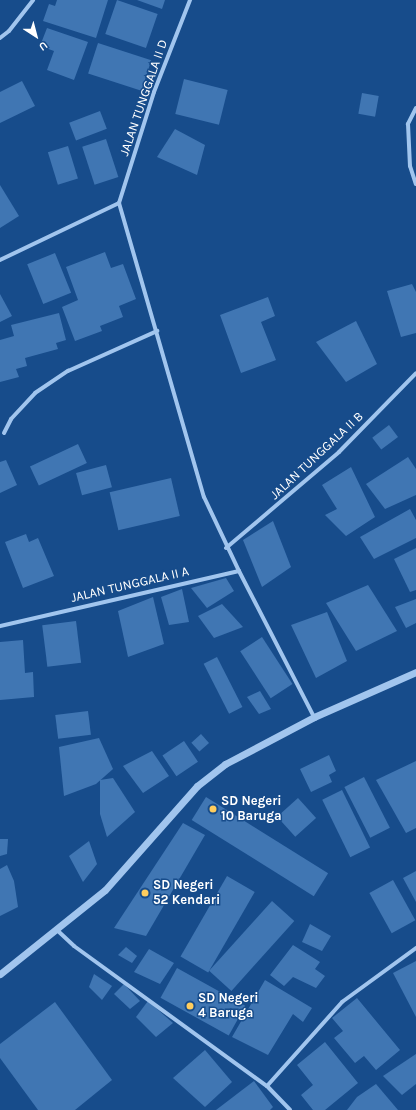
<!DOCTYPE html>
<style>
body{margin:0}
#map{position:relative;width:416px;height:1110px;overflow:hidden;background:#174c8b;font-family:Karla,sans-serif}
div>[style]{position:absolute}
.building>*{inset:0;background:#4076b3;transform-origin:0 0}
.minor>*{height:4px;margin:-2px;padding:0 2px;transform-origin:2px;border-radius:2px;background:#a1c5ee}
.tertiary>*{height:7px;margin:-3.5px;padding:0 3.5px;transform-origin:3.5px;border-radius:3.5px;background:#a1c5ee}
.dots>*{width:11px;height:11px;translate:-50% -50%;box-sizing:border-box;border:2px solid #174c8b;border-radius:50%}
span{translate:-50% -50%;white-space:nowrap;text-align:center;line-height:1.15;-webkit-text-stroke:3px #174c8b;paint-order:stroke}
.street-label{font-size:13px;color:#fff}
.poi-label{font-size:13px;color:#fff;font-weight:700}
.left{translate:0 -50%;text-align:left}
.north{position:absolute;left:16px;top:16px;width:40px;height:40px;-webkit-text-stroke:3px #174c8b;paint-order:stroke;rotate:144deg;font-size:11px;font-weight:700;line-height:16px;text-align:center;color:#fff}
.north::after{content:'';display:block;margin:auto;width:14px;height:18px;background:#fff;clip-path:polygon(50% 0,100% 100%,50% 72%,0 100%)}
</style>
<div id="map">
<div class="building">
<div style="clip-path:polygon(57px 0,108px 0,96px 38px,43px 21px,49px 4px,55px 6px)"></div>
<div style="left:117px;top:0;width:43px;height:36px;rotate:19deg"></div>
<div style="clip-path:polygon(137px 0,165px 0,162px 9px)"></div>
<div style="clip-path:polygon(47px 28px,88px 42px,74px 80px,47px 70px,54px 51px,40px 46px)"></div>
<div style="left:98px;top:43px;width:56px;height:32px;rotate:18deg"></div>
<div style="left:184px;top:79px;width:45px;height:36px;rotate:14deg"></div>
<div style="clip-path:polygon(22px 81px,35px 106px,0 123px,0 92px)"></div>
<div style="left:362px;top:93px;width:17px;height:21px;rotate:10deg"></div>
<div style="left:100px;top:111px;width:19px;height:33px;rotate:69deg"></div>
<div style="clip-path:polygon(175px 129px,205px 145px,197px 175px,157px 157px)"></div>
<div style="left:106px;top:139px;width:40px;height:25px;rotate:72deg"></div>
<div style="left:68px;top:146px;width:34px;height:21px;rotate:73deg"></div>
<div style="clip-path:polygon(0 185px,19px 216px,0 228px)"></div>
<div style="clip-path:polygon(105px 252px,111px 268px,123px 264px,136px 299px,119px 306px,123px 317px,100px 326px,102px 331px,75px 341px,62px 307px,78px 300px,66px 267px)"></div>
<div style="left:55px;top:253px;width:43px;height:30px;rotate:68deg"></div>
<div style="clip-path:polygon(412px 284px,416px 292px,416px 333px,401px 337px,387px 291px)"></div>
<div style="clip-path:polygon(0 294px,12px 316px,0 322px)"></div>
<div style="clip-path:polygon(268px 297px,275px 316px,261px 322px,276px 360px,241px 373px,220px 315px)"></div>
<div style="clip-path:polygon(59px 313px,66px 340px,56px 343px,58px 349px,25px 358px,27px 366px,16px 369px,19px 377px,0 382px,0 340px,14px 336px,11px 325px)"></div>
<div style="clip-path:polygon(356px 321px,377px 364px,346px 382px,316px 342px)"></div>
<div style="left:389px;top:425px;width:15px;height:21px;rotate:53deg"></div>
<div style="left:78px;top:444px;width:21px;height:53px;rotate:65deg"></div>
<div style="clip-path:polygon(408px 457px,416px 469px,416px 495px,385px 509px,366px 484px)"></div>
<div style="clip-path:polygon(6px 460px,17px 485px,0 493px,0 462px)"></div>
<div style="left:106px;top:465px;width:23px;height:31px;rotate:75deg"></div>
<div style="clip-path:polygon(351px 467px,375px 517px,346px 536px,325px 515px,337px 509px,322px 485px)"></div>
<div style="left:171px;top:478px;width:39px;height:63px;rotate:77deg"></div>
<div style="clip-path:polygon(410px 509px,416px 520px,416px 538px,374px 559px,360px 537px)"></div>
<div style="clip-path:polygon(273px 521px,291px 567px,262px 587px,243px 540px)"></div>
<div style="clip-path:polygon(26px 534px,29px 542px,38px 538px,54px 576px,23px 588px,5px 542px)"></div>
<div style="clip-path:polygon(416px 548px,416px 590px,410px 592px,394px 559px)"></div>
<div style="clip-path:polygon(226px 578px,234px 591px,207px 608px,191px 588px)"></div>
<div style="clip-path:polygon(368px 585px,397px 631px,356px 651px,326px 603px)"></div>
<div style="clip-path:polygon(182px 589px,189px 622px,169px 625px,161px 597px)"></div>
<div style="clip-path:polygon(153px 597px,164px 644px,128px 657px,118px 611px)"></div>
<div style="clip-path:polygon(416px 599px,416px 623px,406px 628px,395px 607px)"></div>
<div style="clip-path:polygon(222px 604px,243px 627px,214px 638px,198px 616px)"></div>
<div style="clip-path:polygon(327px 612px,347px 661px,316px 678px,291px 625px)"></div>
<div style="left:76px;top:621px;width:42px;height:34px;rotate:83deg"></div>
<div style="left:262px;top:637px;width:56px;height:26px;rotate:57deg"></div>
<div style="clip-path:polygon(23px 640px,25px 673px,33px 672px,34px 697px,0 700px,0 642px)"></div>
<div style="left:217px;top:657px;width:56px;height:15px;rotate:63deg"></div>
<div style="clip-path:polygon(260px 691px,271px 709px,259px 714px,247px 697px)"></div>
<div style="left:88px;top:711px;width:24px;height:33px;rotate:83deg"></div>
<div style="left:201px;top:734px;width:12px;height:13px;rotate:48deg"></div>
<div style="clip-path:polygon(99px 738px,113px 769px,96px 784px,64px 796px,59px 747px)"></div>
<div style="left:184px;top:741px;width:25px;height:26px;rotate:56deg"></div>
<div style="clip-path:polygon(152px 751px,169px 776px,143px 793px,123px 766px)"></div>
<div style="clip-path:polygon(329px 755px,336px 771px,329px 775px,332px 782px,311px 792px,300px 769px)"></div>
<div style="clip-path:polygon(416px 761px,416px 828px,406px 833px,376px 780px)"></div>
<div style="left:364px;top:777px;width:57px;height:22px;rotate:63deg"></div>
<div style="clip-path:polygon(113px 778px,135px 812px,107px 837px,100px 814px,100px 780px)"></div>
<div style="left:342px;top:790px;width:64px;height:22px;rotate:64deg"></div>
<div style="left:206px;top:797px;width:144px;height:27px;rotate:32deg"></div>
<div style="left:298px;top:798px;width:27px;height:28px;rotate:48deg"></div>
<div style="clip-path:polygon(183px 823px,205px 835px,146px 936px,114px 928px)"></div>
<div style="clip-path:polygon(0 839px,8px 839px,7px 854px,0 856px)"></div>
<div style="clip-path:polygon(89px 841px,97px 864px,83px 882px,69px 856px)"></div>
<div style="clip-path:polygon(7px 865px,14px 881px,18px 907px,0 916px,0 869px)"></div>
<div style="clip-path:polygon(416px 871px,416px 902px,403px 878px)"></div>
<div style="left:227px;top:876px;width:32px;height:93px;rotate:30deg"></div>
<div style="left:393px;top:880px;width:46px;height:27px;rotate:61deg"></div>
<div style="left:272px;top:901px;width:30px;height:94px;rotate:42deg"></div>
<div style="clip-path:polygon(310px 924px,331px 936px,322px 951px,302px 942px)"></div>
<div style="clip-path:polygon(293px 945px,320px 962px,315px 969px,325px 976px,316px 988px,293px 977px,284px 986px,270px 975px)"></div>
<div style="clip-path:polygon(126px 947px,137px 956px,132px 963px,118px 955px)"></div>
<div style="clip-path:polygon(149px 949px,174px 963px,160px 984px,134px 972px)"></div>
<div style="clip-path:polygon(416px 961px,416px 1017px,393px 973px)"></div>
<div style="left:177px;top:968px;width:78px;height:34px;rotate:29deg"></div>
<div style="clip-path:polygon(94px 974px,112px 986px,102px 1000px,89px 987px)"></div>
<div style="clip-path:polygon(265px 980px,312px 1008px,303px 1022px,293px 1014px,268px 1055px,232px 1037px)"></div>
<div style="clip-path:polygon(124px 984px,140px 1001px,130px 1009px,114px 994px)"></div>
<div style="clip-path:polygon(357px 998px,400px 1050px,376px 1070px,364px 1056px,355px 1063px,334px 1038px,343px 1031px,332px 1018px)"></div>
<div style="clip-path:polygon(148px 1001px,173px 1023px,156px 1037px,136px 1017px)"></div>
<div style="clip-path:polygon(55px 1002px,112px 1080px,75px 1110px,38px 1110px,0 1058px,0 1044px)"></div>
<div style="clip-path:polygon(325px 1042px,358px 1083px,325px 1110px,313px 1110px,301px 1095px,313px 1085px,297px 1065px)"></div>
<div style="clip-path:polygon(205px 1050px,232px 1082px,205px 1107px,173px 1078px)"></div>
<div style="clip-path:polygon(416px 1054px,416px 1084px,402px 1095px,383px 1076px)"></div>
<div style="clip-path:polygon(254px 1081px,273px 1107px,270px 1110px,216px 1110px)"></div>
<div style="clip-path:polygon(376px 1084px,398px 1110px,347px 1110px,357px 1097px)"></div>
</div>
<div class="minor">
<div style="left:0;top:38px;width:11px;rotate:-38deg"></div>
<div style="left:9px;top:31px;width:39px;rotate:-52deg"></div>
<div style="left:416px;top:108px;width:18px;rotate:117deg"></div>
<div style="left:408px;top:124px;width:42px;rotate:87.3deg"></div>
<div style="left:410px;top:166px;width:19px;rotate:72deg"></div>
<div style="left:119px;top:203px;width:116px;rotate:-72.5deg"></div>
<div style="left:154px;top:92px;width:99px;rotate:-68.6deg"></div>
<div style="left:0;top:260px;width:132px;rotate:-25.6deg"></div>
<div style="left:119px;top:203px;width:306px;rotate:73.9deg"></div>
<div style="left:204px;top:497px;width:82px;rotate:64.7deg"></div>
<div style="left:239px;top:571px;width:245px;rotate:167deg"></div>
<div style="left:4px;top:433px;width:16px;rotate:-63deg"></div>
<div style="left:11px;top:419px;width:35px;rotate:-47deg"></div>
<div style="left:35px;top:393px;width:40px;rotate:-34deg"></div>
<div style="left:68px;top:371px;width:98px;rotate:-24.2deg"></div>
<div style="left:226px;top:548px;width:148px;rotate:-40.3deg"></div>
<div style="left:339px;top:452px;width:110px;rotate:-45.7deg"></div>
<div style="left:239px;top:571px;width:164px;rotate:62.8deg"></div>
<div style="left:58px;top:931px;width:22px;rotate:43deg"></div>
<div style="left:74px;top:946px;width:238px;rotate:36deg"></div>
<div style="left:267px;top:1086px;width:33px;rotate:46deg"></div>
<div style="left:267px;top:1086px;width:113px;rotate:-48.2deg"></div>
<div style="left:342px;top:1002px;width:92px;rotate:-36.1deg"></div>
</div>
<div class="tertiary">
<div style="left:0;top:974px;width:134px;rotate:-38.7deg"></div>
<div style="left:105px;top:890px;width:139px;rotate:-48.5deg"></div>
<div style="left:197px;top:786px;width:36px;rotate:-38deg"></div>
<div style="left:225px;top:764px;width:101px;rotate:-27.8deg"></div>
<div style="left:314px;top:717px;width:111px;rotate:-23.8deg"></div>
</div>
<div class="dots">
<div style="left:213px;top:809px;background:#ffcd5e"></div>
<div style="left:145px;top:893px;background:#ffcd5e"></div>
<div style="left:190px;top:1006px;background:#ffcd5e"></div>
</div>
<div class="street-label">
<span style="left:144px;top:98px;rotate:-71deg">JALAN TUNGGALA II D</span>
<span style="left:317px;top:456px;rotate:-43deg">JALAN TUNGGALA II B</span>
<span style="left:130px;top:585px;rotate:-13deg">JALAN TUNGGALA II A</span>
</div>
<div class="poi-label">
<span class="left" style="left:221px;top:809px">SD Negeri<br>10 Baruga</span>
<span class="left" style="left:153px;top:893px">SD Negeri<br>52 Kendari</span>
<span class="left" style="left:198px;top:1006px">SD Negeri<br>4 Baruga</span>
</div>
<div class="north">U</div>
</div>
